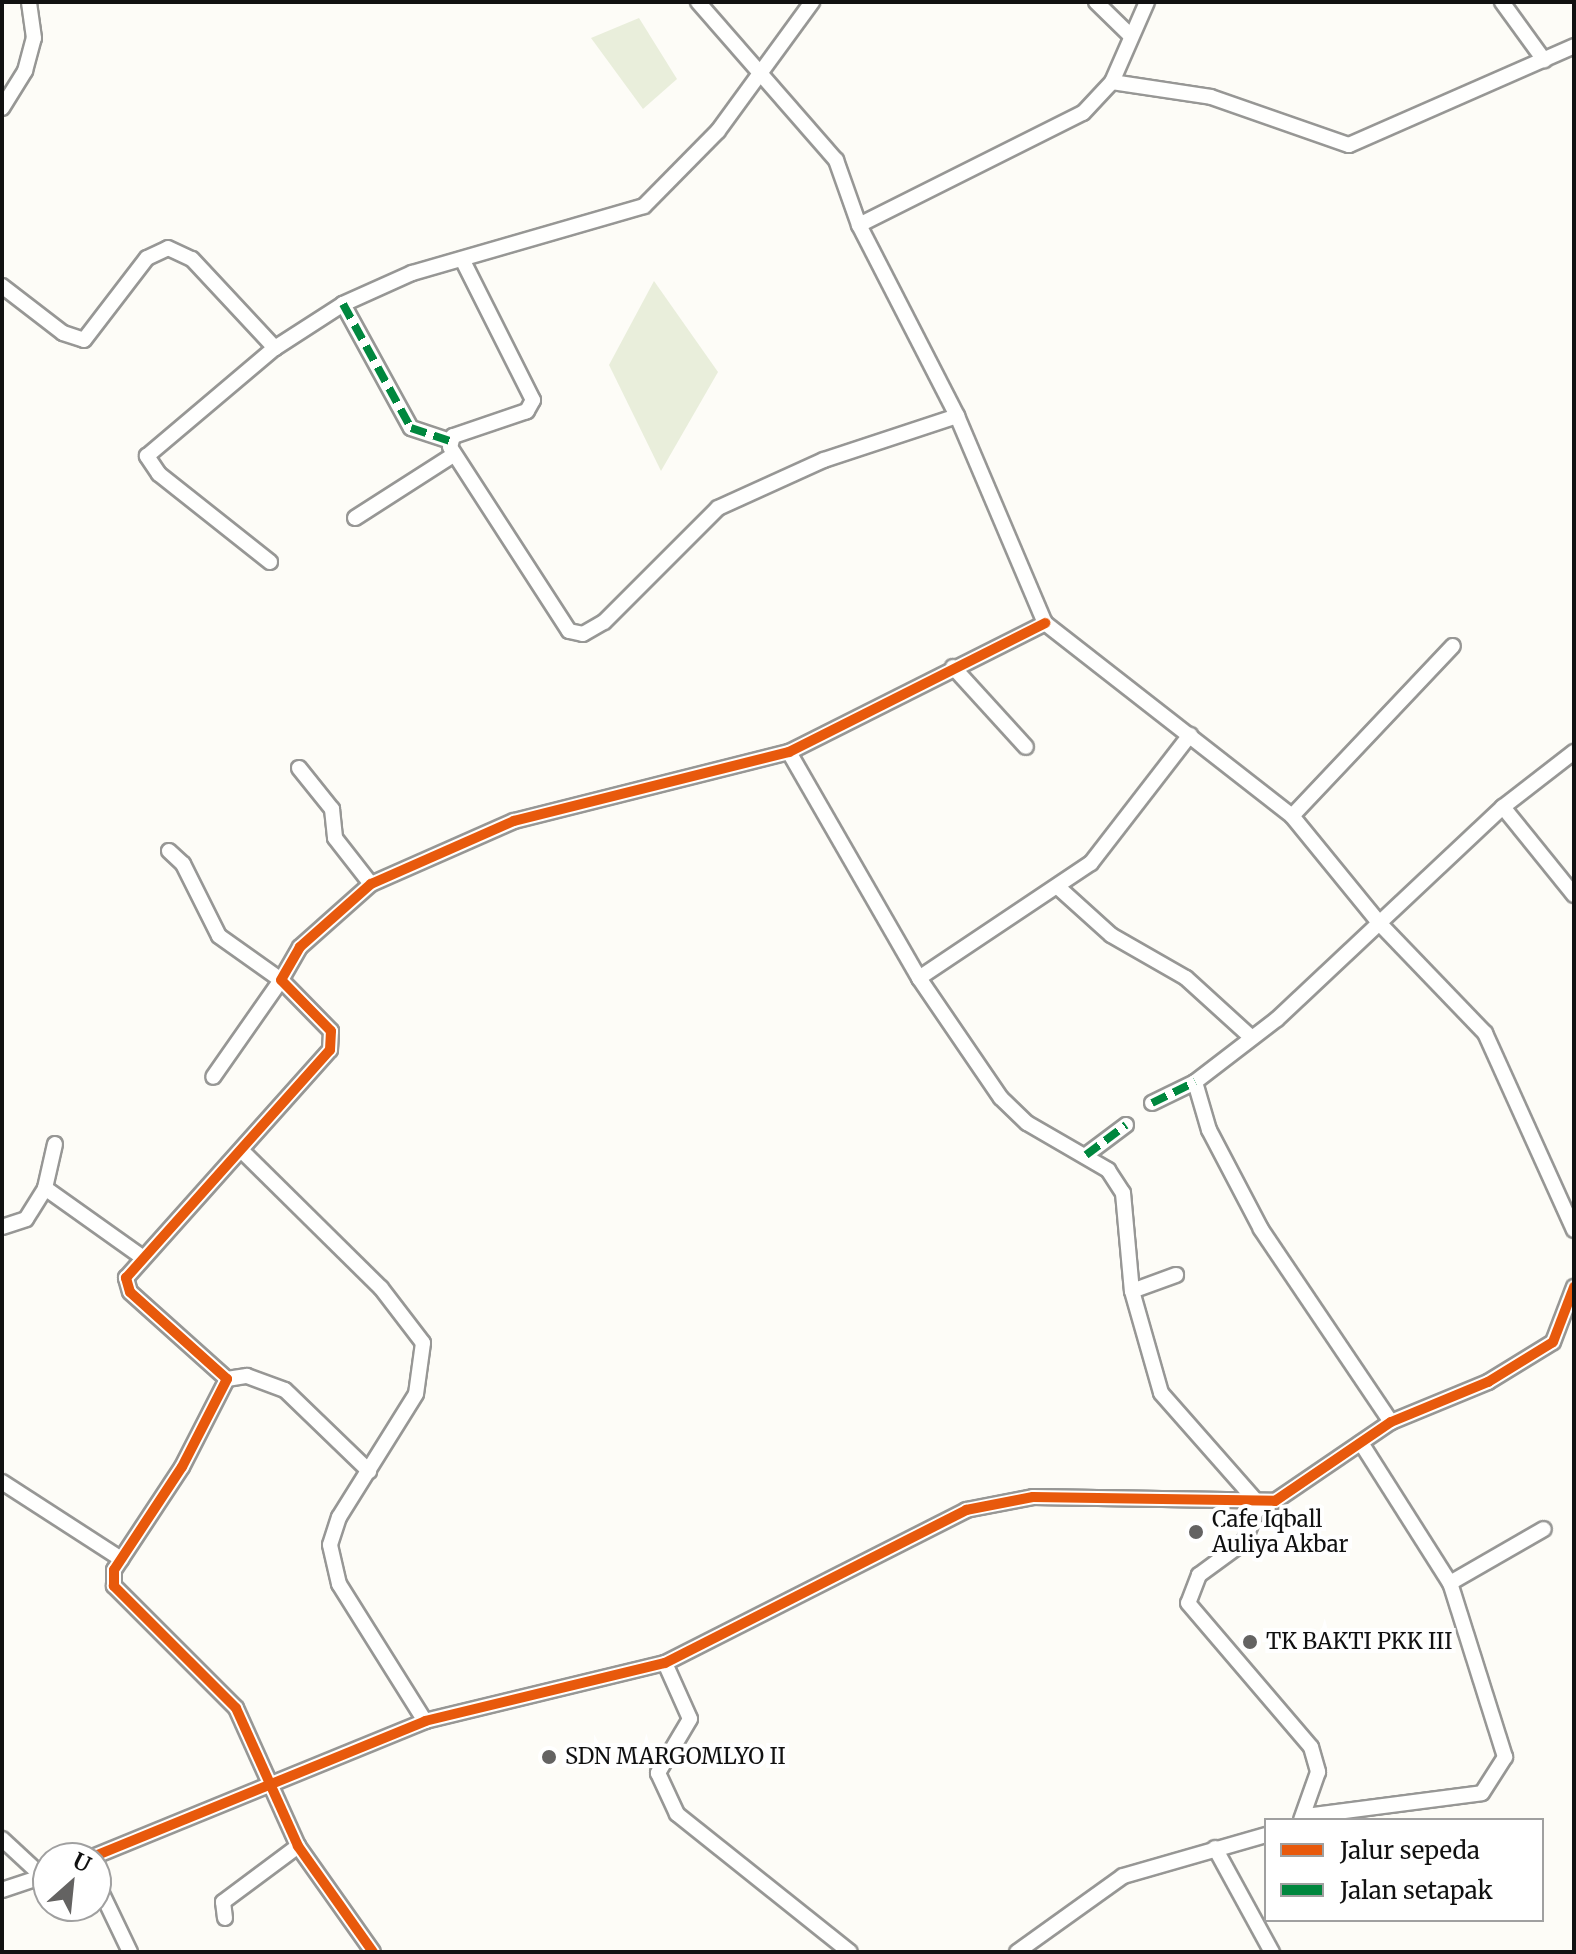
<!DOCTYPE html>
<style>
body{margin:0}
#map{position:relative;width:1576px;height:1954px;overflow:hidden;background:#fdfcf7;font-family:Merriweather,serif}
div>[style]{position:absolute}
.cemetery>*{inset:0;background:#e9eedb}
.roads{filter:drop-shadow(2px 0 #979795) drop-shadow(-2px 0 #979795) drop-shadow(0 2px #979795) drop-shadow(0 -2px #979795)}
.street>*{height:14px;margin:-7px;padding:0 7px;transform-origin:7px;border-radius:7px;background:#fffffe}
.quiet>*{height:8px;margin-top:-4px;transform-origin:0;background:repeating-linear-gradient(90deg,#00873e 0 16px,transparent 0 24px)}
.cycleway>*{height:10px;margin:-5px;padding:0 5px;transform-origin:5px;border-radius:5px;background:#e8590c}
.dots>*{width:22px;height:22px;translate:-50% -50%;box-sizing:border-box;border:4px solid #fff;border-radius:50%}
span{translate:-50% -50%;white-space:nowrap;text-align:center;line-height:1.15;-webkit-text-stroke:8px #fff;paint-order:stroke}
.poi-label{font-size:22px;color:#111}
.left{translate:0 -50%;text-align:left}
.frame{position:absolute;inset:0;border:4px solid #111;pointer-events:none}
.legend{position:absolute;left:1264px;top:1818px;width:280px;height:104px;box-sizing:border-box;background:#fff;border:2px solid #a0a0a0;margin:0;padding:10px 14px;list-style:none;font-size:24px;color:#111}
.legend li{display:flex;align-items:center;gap:16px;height:40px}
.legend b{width:40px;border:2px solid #a0a0a0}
.north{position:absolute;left:32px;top:1842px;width:80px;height:80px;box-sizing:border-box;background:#fff;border:2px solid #a0a0a0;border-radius:50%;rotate:27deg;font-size:22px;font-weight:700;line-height:32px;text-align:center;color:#111}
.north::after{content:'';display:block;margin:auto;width:28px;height:36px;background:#646362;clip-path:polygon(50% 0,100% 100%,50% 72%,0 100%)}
</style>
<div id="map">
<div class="cemetery">
<div style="clip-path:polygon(639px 18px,677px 79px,643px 109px,591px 38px)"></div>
<div style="clip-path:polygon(654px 281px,718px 372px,661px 471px,609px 365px)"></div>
</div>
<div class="roads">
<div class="street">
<div style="left:698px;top:2px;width:210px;rotate:48.9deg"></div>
<div style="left:836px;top:160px;width:69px;rotate:70.5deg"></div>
<div style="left:859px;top:225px;width:215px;rotate:62.8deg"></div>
<div style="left:957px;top:416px;width:225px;rotate:67deg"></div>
<div style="left:1045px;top:623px;width:313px;rotate:38deg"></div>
<div style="left:1292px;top:816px;width:141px;rotate:50.8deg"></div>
<div style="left:1381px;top:925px;width:150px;rotate:46.1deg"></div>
<div style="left:1485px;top:1033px;width:216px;rotate:65.7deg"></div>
<div style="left:1096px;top:2px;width:49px;rotate:44.2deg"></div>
<div style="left:1502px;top:2px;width:72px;rotate:54.1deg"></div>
<div style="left:1112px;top:82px;width:100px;rotate:8.6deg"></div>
<div style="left:1211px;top:97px;width:146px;rotate:19.2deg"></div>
<div style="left:1349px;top:145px;width:246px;rotate:-23.7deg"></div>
<div style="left:2px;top:108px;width:44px;rotate:-58.1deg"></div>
<div style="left:25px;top:71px;width:34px;rotate:-75deg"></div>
<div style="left:34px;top:38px;width:36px;rotate:-98deg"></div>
<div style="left:859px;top:225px;width:250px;rotate:-26.6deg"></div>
<div style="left:1083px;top:113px;width:42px;rotate:-46.9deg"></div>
<div style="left:1112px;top:82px;width:87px;rotate:-66.4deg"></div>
<div style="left:462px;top:259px;width:158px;rotate:63.3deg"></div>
<div style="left:533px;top:400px;width:13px;rotate:119deg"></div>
<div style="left:527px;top:411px;width:78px;rotate:161.3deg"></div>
<div style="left:453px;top:436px;width:11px;rotate:105deg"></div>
<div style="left:450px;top:447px;width:219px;rotate:57.1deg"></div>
<div style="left:569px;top:631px;width:14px;rotate:12deg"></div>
<div style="left:583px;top:634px;width:24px;rotate:-30deg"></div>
<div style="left:604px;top:622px;width:161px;rotate:-45deg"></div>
<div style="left:718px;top:508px;width:116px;rotate:-24.4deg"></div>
<div style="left:824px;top:460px;width:140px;rotate:-18.3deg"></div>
<div style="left:2px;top:286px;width:77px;rotate:37.6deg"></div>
<div style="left:63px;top:333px;width:22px;rotate:18deg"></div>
<div style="left:84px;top:340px;width:103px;rotate:-52.5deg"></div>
<div style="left:147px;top:258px;width:23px;rotate:-25deg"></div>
<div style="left:168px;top:248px;width:26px;rotate:25deg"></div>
<div style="left:192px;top:259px;width:122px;rotate:47deg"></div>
<div style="left:275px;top:348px;width:81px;rotate:-32.9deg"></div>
<div style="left:343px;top:304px;width:76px;rotate:-24.2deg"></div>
<div style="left:412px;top:273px;width:241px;rotate:-16.1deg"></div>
<div style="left:644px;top:206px;width:105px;rotate:-45.4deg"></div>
<div style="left:718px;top:131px;width:160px;rotate:-53.9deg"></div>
<div style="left:343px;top:304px;width:141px;rotate:61.3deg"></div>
<div style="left:411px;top:428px;width:41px;rotate:18.4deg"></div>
<div style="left:355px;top:518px;width:117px;rotate:-32.7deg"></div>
<div style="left:270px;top:562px;width:142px;rotate:-141.6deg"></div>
<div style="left:159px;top:474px;width:22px;rotate:-124deg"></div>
<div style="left:147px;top:456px;width:167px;rotate:-40.2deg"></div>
<div style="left:953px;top:667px;width:108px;rotate:47.6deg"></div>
<div style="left:789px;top:752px;width:261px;rotate:60.1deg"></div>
<div style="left:919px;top:978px;width:145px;rotate:55.7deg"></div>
<div style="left:1001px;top:1098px;width:36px;rotate:44deg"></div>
<div style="left:1027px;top:1123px;width:94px;rotate:30.1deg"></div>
<div style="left:1108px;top:1170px;width:27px;rotate:57deg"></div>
<div style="left:1123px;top:1193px;width:98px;rotate:84.8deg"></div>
<div style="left:1132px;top:1291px;width:106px;rotate:74.1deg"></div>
<div style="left:1161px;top:1393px;width:148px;rotate:48.6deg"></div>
<div style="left:1259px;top:1504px;width:41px;rotate:111.5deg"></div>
<div style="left:1244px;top:1542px;width:56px;rotate:143.7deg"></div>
<div style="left:1199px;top:1575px;width:30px;rotate:111deg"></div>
<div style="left:1188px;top:1603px;width:189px;rotate:49.5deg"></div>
<div style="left:1311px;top:1747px;width:26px;rotate:74deg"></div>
<div style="left:1318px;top:1772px;width:51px;rotate:109.5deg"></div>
<div style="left:299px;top:768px;width:53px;rotate:51.2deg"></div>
<div style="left:332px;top:809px;width:29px;rotate:84deg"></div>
<div style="left:335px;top:838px;width:58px;rotate:52deg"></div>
<div style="left:1503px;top:807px;width:113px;rotate:51.1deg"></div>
<div style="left:1292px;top:816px;width:234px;rotate:-46.6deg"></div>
<div style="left:169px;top:851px;width:19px;rotate:43deg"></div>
<div style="left:183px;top:864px;width:80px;rotate:63.4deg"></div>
<div style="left:219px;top:936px;width:76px;rotate:35.4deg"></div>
<div style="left:281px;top:980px;width:118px;rotate:125deg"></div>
<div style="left:1059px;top:888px;width:70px;rotate:42.1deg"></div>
<div style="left:1111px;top:935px;width:86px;rotate:29.8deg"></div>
<div style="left:1186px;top:978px;width:89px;rotate:42.3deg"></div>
<div style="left:919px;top:978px;width:207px;rotate:-33.8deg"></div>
<div style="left:1091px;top:863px;width:162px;rotate:-52.3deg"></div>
<div style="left:1152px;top:1103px;width:48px;rotate:-26deg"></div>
<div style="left:244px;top:1153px;width:192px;rotate:44.6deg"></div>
<div style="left:381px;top:1288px;width:69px;rotate:52.6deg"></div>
<div style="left:423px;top:1343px;width:51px;rotate:97.8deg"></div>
<div style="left:416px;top:1394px;width:145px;rotate:122deg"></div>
<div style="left:339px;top:1517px;width:29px;rotate:108deg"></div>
<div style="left:330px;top:1545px;width:40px;rotate:77deg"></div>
<div style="left:339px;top:1584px;width:162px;rotate:57.9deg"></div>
<div style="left:1086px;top:1155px;width:50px;rotate:-36.9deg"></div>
<div style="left:45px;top:1188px;width:119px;rotate:35.4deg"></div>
<div style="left:2px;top:1227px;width:25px;rotate:-18deg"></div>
<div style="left:26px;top:1219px;width:36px;rotate:-58deg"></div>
<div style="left:45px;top:1188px;width:45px;rotate:-77.2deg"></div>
<div style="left:1132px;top:1291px;width:47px;rotate:-20deg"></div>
<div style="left:227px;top:1379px;width:20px;rotate:-9deg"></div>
<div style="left:247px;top:1376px;width:40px;rotate:20.2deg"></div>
<div style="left:285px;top:1390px;width:117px;rotate:44deg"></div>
<div style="left:1391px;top:1422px;width:233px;rotate:-124deg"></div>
<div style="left:1261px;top:1229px;width:112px;rotate:-117.7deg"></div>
<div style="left:1209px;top:1130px;width:50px;rotate:-106.3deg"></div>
<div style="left:1195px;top:1082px;width:103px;rotate:-37.5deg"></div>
<div style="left:1277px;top:1019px;width:310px;rotate:-43.2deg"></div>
<div style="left:1503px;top:807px;width:90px;rotate:-37.8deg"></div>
<div style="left:2px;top:1482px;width:142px;rotate:32.9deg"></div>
<div style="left:1450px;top:1583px;width:108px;rotate:-29.9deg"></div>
<div style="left:665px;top:1663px;width:61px;rotate:65.9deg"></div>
<div style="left:690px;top:1719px;width:63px;rotate:120.7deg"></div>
<div style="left:658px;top:1773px;width:45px;rotate:65.1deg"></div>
<div style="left:677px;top:1814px;width:221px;rotate:38.6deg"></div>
<div style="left:1306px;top:1816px;width:177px;rotate:-7.4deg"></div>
<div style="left:1482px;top:1793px;width:43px;rotate:-57.4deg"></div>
<div style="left:1505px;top:1757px;width:182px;rotate:-107.5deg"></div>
<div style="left:1450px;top:1583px;width:166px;rotate:-122.4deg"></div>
<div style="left:2px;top:1839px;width:54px;rotate:42.8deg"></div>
<div style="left:1215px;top:1848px;width:119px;rotate:61.3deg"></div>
<div style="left:90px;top:1858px;width:362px;rotate:-22.2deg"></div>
<div style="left:425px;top:1721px;width:247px;rotate:-13.6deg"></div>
<div style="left:665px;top:1663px;width:338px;rotate:-26.9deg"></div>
<div style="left:966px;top:1510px;width:68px;rotate:-11deg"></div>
<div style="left:1033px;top:1497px;width:242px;rotate:0.9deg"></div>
<div style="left:1275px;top:1501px;width:140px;rotate:-34.3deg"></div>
<div style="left:1391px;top:1422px;width:105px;rotate:-22.4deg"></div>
<div style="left:1488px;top:1382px;width:76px;rotate:-31.6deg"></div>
<div style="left:1553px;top:1342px;width:59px;rotate:-69.1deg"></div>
<div style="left:96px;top:1881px;width:79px;rotate:64.4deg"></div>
<div style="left:2px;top:1890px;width:47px;rotate:-18.4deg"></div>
<div style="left:225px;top:1918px;width:16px;rotate:-97deg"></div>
<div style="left:223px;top:1902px;width:94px;rotate:-36.7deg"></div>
<div style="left:373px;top:1952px;width:130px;rotate:-125.3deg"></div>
<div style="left:298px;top:1846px;width:151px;rotate:-114.2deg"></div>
<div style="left:236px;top:1708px;width:173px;rotate:-135deg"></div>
<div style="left:114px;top:1586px;width:16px;rotate:-90deg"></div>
<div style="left:114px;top:1570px;width:123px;rotate:-56.6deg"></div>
<div style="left:182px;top:1467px;width:99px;rotate:-62.9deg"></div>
<div style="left:227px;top:1379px;width:130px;rotate:-138.1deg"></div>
<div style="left:130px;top:1292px;width:15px;rotate:-106deg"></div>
<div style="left:126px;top:1278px;width:306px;rotate:-48.2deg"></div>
<div style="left:330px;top:1050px;width:19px;rotate:-87deg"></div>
<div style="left:331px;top:1031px;width:71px;rotate:-134.4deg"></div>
<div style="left:281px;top:980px;width:38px;rotate:-60deg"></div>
<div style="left:300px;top:947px;width:95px;rotate:-41.6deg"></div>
<div style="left:371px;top:884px;width:156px;rotate:-23.8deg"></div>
<div style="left:514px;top:821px;width:284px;rotate:-14.1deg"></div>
<div style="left:789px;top:752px;width:287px;rotate:-26.7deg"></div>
<div style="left:1017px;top:1952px;width:130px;rotate:-35.6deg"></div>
<div style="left:1123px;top:1876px;width:149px;rotate:-16deg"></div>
</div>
</div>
<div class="quiet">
<div style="left:343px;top:304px;width:141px;rotate:61.3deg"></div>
<div style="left:411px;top:428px;width:41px;rotate:18.4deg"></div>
<div style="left:1152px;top:1103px;width:48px;rotate:-26deg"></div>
<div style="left:1086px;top:1155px;width:50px;rotate:-36.9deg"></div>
</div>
<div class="cycleway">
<div style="left:90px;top:1858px;width:362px;rotate:-22.2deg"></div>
<div style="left:425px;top:1721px;width:247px;rotate:-13.6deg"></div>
<div style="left:665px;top:1663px;width:338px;rotate:-26.9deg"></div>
<div style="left:966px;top:1510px;width:68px;rotate:-11deg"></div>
<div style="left:1033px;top:1497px;width:242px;rotate:0.9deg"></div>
<div style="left:1275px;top:1501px;width:140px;rotate:-34.3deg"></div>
<div style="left:1391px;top:1422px;width:105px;rotate:-22.4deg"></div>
<div style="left:1488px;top:1382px;width:76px;rotate:-31.6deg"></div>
<div style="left:1553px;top:1342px;width:59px;rotate:-69.1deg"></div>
<div style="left:373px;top:1952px;width:130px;rotate:-125.3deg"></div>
<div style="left:298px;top:1846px;width:151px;rotate:-114.2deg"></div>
<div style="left:236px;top:1708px;width:173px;rotate:-135deg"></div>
<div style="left:114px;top:1586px;width:16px;rotate:-90deg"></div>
<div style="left:114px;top:1570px;width:123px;rotate:-56.6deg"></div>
<div style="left:182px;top:1467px;width:99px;rotate:-62.9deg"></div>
<div style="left:227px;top:1379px;width:130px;rotate:-138.1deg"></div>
<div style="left:130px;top:1292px;width:15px;rotate:-106deg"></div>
<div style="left:126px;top:1278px;width:306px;rotate:-48.2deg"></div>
<div style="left:330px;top:1050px;width:19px;rotate:-87deg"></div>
<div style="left:331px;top:1031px;width:71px;rotate:-134.4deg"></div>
<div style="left:281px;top:980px;width:38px;rotate:-60deg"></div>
<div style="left:300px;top:947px;width:95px;rotate:-41.6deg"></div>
<div style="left:371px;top:884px;width:156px;rotate:-23.8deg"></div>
<div style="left:514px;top:821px;width:284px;rotate:-14.1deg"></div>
<div style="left:789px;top:752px;width:287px;rotate:-26.7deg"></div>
</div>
<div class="dots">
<div style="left:1196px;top:1532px;background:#646362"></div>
<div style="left:1250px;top:1642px;background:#646362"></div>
<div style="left:549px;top:1757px;background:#646362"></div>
</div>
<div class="poi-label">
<span class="left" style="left:1212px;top:1532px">Cafe Iqball<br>Auliya Akbar</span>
<span class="left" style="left:1266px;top:1642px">TK BAKTI PKK III</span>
<span class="left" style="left:565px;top:1757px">SDN MARGOMLYO II</span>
</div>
<div class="frame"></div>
<ul class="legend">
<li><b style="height:10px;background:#e8590c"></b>Jalur sepeda</li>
<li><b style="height:10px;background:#00873e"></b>Jalan setapak</li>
</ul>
<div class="north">U</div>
</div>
